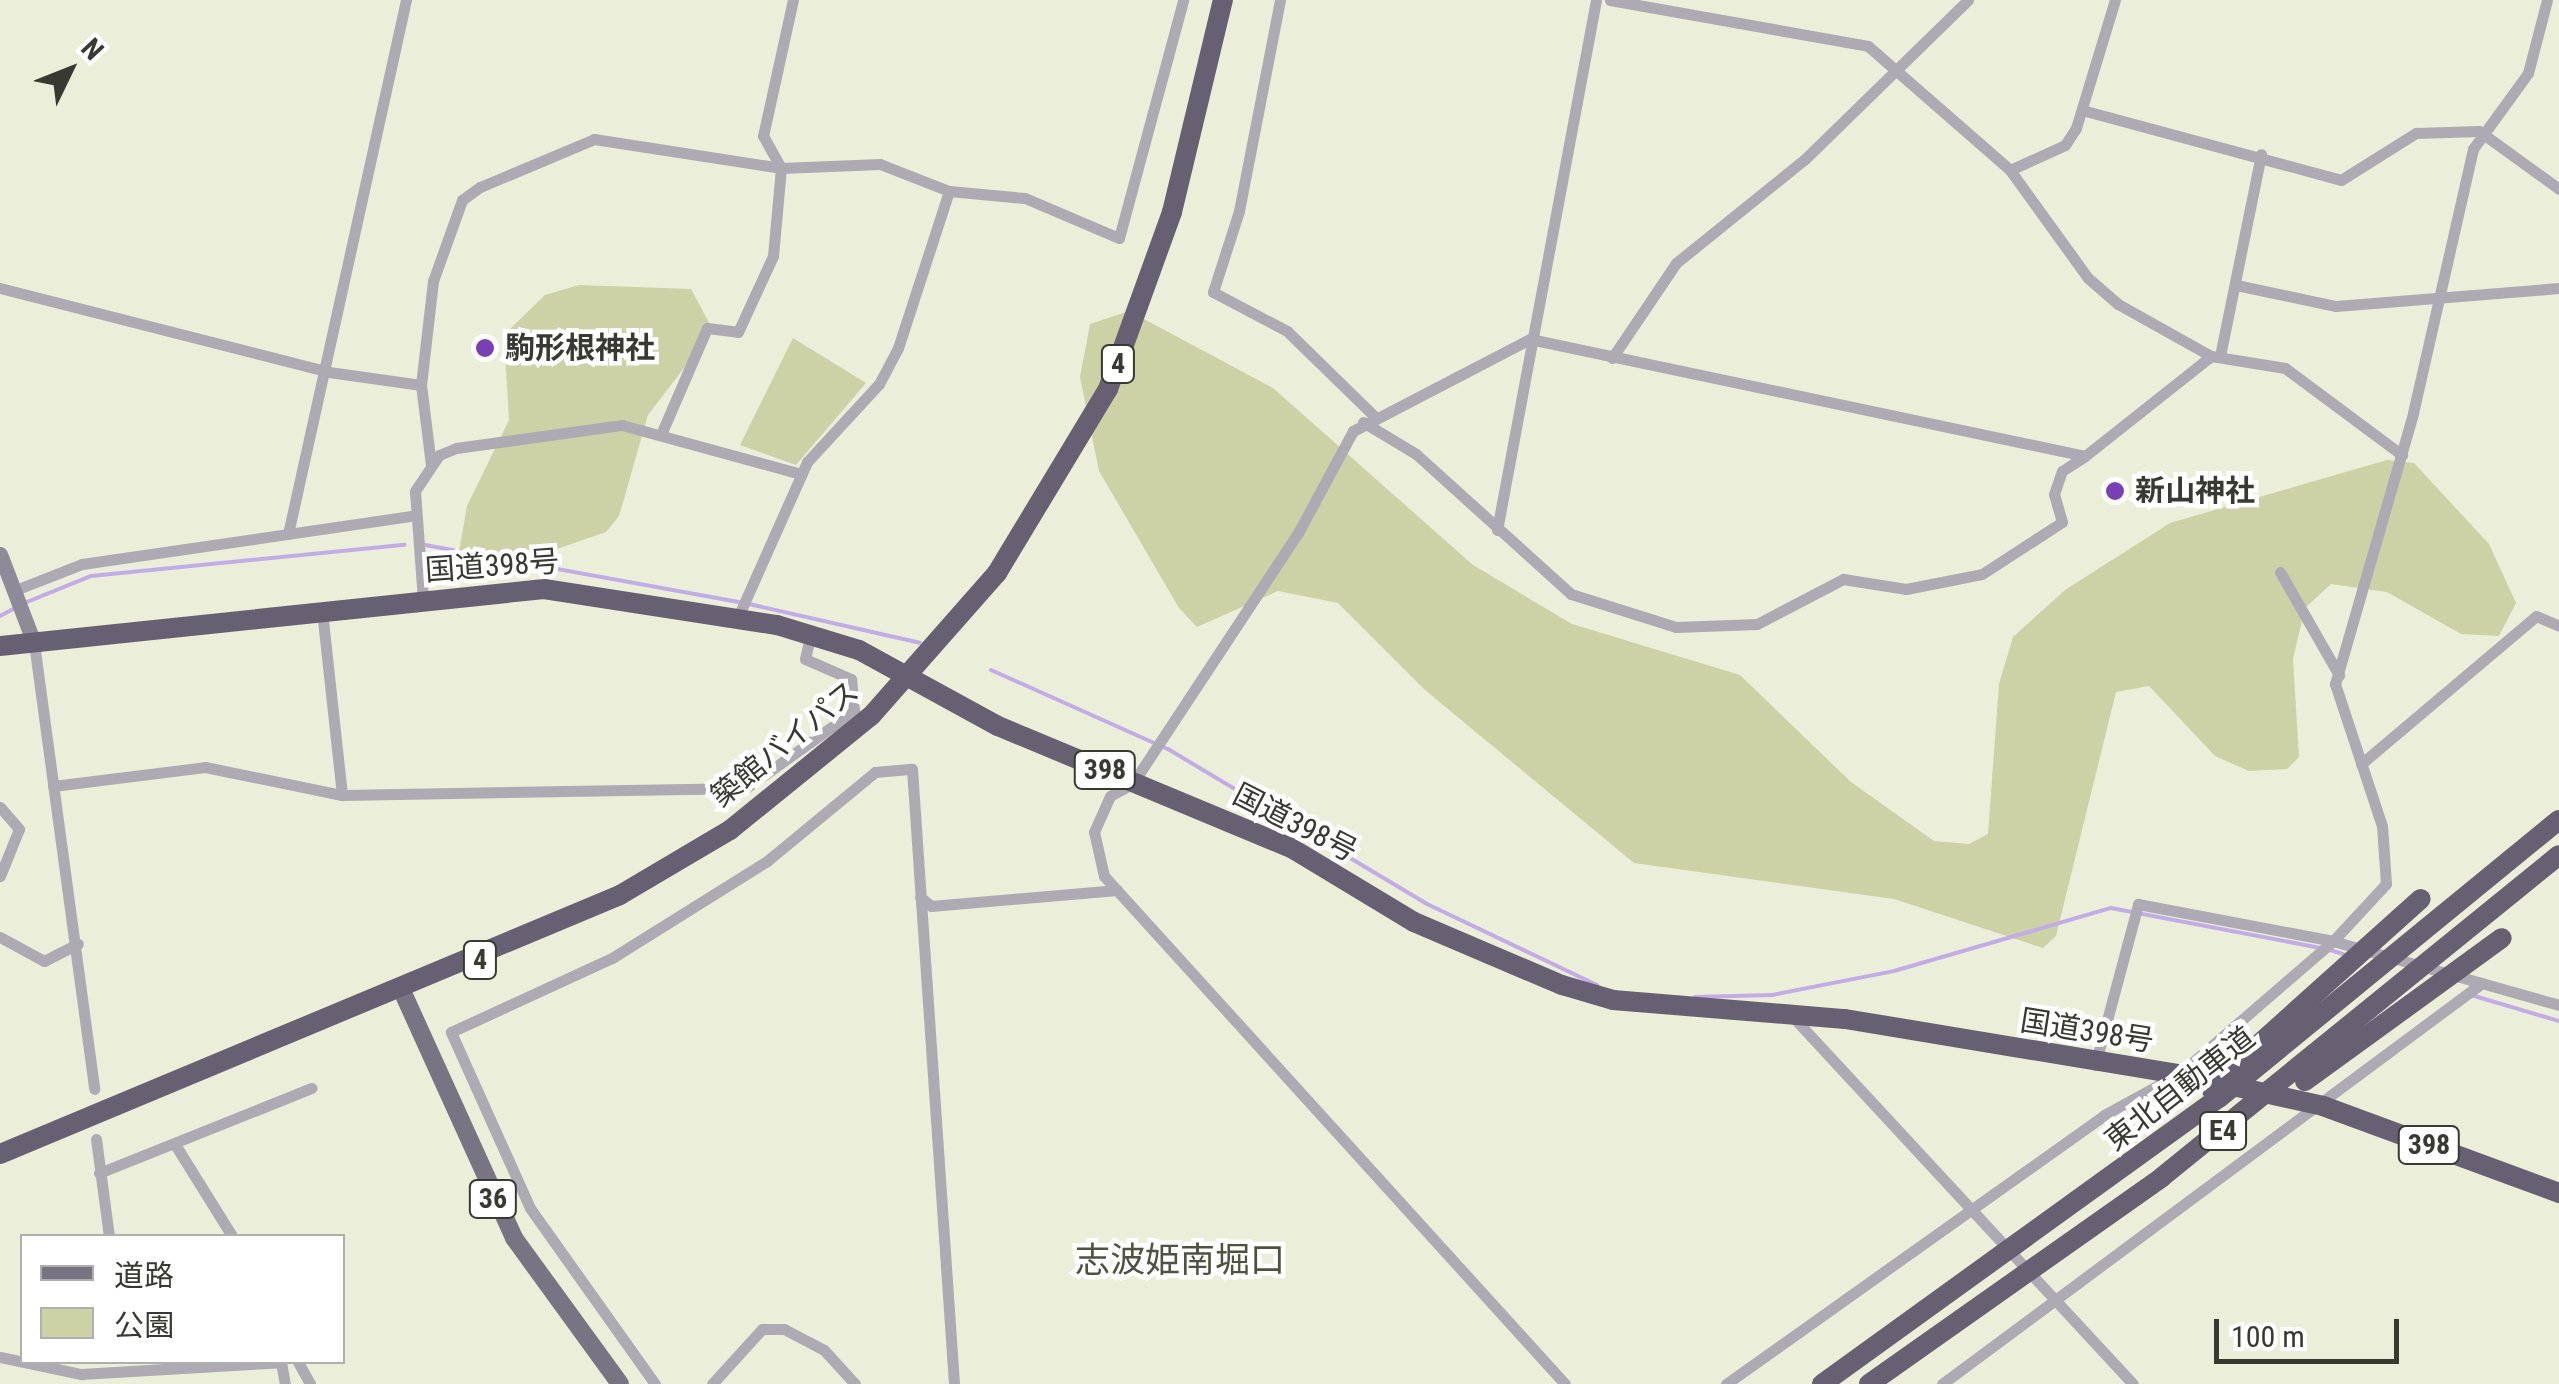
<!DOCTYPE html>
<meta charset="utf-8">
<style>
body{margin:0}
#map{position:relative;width:2559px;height:1384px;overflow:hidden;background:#ebeed9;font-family:"Roboto Condensed","Noto Sans JP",sans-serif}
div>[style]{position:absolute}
.green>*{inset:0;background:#ccd2a6}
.stream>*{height:4px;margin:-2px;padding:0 2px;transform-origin:2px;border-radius:2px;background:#c3ace6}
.street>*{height:11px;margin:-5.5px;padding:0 5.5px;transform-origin:5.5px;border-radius:5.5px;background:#adaab3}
.secondary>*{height:15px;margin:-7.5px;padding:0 7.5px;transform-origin:7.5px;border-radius:7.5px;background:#8f8a97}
.primary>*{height:18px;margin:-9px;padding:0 9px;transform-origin:9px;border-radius:9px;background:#797483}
.highway>*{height:20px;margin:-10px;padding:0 10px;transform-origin:10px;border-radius:10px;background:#676072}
.dots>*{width:28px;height:28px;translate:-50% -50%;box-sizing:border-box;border:5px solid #fff;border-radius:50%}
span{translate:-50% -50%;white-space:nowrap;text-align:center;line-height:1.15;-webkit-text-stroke:9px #fff;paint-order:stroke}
.shield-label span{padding:2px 8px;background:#fff;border:2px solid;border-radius:8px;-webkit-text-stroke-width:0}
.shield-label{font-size:28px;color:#383a31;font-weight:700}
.poi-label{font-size:30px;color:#383a31;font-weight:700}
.left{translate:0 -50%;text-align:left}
.street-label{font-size:30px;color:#383a31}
.quarter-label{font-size:35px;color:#505240}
.legend{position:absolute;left:20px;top:1234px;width:325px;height:130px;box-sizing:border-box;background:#fff;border:2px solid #afb0ad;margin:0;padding:12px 18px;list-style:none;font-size:30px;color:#383a31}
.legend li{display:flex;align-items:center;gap:20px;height:50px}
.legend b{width:50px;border:2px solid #afb0ad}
.north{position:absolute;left:20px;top:20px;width:100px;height:100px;-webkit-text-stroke:8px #fff;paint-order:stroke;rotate:47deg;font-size:28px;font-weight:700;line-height:40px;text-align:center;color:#383a31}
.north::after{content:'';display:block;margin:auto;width:35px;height:45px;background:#383a31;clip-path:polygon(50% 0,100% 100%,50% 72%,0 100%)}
.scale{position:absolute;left:2214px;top:1319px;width:185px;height:45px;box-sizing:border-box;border:5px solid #383a31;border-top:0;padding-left:12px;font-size:30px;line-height:35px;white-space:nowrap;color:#383a31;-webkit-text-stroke:8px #fff;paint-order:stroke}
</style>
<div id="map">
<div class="green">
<div style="clip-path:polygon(579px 285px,691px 289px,713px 330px,648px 415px,619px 516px,606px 532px,453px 585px,467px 506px,509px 420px,504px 335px,545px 295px)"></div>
<div style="clip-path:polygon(1129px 311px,1273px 388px,1473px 565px,1572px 624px,1740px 675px,1851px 782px,1934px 841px,1969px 844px,1988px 834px,1999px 684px,2013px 637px,2065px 590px,2170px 523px,2387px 460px,2414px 463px,2489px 544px,2516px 603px,2499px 636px,2461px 634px,2387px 592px,2331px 584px,2305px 608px,2293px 659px,2299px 757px,2287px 769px,2249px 771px,2215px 756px,2149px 686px,2116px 692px,2056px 936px,2043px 948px,1894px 899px,1634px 863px,1425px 690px,1338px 603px,1278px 591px,1197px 627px,1179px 608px,1099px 471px,1080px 377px,1090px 324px)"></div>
<div style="clip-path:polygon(793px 338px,866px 383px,796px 465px,740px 445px)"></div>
</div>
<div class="stream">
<div style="left:425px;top:545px;width:320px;rotate:10.3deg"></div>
<div style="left:22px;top:604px;width:74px;rotate:-22.1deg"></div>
<div style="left:91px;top:576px;width:315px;rotate:-5.7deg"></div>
<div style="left:749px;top:604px;width:175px;rotate:12.8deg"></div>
<div style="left:0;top:616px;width:15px;rotate:-28deg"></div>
<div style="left:991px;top:670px;width:194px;rotate:24.1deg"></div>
<div style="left:1168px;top:749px;width:300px;rotate:30.9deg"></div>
<div style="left:1425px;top:903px;width:191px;rotate:25.5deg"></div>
<div style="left:2330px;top:950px;width:14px;rotate:17deg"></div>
<div style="left:2471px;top:995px;width:92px;rotate:16.5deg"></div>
<div style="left:1695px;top:997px;width:77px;rotate:-1.5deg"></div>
<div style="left:1772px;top:995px;width:124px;rotate:-11.1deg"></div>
<div style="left:1894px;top:971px;width:226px;rotate:-16.2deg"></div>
<div style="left:2111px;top:908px;width:213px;rotate:10.8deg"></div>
</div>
<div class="street">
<div style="left:1280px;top:0;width:215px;rotate:101deg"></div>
<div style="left:1239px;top:211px;width:85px;rotate:107.8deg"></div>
<div style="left:1213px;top:292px;width:84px;rotate:27.8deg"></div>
<div style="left:1287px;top:331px;width:123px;rotate:44.3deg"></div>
<div style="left:1610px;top:0;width:262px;rotate:10.1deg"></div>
<div style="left:1868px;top:46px;width:189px;rotate:41.1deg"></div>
<div style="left:2010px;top:170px;width:133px;rotate:54.2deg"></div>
<div style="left:2088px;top:278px;width:40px;rotate:41deg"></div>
<div style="left:2118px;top:304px;width:107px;rotate:29.2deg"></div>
<div style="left:2211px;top:356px;width:75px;rotate:9.2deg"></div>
<div style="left:2285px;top:368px;width:146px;rotate:36.6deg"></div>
<div style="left:2082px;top:110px;width:268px;rotate:15.1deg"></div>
<div style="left:2341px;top:180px;width:89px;rotate:-32.1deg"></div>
<div style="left:2416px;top:133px;width:63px;rotate:-1.8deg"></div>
<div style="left:2479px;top:131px;width:99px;rotate:35.9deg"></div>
<div style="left:2010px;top:170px;width:60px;rotate:-24.4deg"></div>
<div style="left:2065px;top:145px;width:20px;rotate:-57deg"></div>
<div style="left:2076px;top:128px;width:134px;rotate:-73.1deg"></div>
<div style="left:2236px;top:285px;width:102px;rotate:11.9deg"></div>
<div style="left:2336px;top:306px;width:224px;rotate:-4.6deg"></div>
<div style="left:0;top:288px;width:340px;rotate:14.3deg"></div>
<div style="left:329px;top:372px;width:93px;rotate:8deg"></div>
<div style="left:2220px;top:356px;width:206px;rotate:-78.5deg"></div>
<div style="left:1612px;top:358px;width:115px;rotate:-56deg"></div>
<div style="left:1676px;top:263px;width:166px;rotate:-38.9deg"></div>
<div style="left:1805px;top:159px;width:228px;rotate:-44.3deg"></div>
<div style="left:1363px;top:422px;width:62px;rotate:31.1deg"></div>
<div style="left:1416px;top:454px;width:209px;rotate:42.1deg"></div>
<div style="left:1571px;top:594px;width:110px;rotate:17.4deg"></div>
<div style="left:1676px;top:627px;width:81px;rotate:-2.1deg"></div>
<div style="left:1757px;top:624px;width:97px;rotate:-27.6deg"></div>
<div style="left:1843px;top:579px;width:64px;rotate:9deg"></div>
<div style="left:1906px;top:589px;width:77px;rotate:-11.2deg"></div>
<div style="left:1982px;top:574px;width:95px;rotate:-33deg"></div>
<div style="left:2062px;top:522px;width:29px;rotate:-106deg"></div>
<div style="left:2054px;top:494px;width:24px;rotate:-71deg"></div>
<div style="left:2062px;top:471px;width:27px;rotate:-33deg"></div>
<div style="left:662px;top:432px;width:113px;rotate:-66.6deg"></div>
<div style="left:707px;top:328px;width:31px;rotate:7deg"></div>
<div style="left:738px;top:332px;width:84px;rotate:-65.3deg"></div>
<div style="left:773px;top:256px;width:88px;rotate:-84.8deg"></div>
<div style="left:781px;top:168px;width:37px;rotate:-119deg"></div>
<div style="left:763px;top:136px;width:139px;rotate:-77.6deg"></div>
<div style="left:431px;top:465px;width:81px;rotate:-97.1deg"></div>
<div style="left:421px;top:385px;width:105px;rotate:-83.4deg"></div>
<div style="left:433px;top:281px;width:86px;rotate:-70.3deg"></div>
<div style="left:462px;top:200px;width:22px;rotate:-36deg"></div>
<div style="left:480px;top:187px;width:124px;rotate:-22.8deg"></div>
<div style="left:594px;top:139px;width:189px;rotate:8.8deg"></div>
<div style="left:781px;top:168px;width:99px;rotate:-2.3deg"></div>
<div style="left:880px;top:164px;width:74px;rotate:21.4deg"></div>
<div style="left:949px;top:191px;width:76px;rotate:5.3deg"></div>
<div style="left:1025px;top:198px;width:102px;rotate:23.1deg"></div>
<div style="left:1119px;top:238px;width:246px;rotate:-74.9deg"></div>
<div style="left:1497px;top:530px;width:539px;rotate:-79.42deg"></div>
<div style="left:288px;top:534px;width:547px;rotate:-77.54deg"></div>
<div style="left:2280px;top:572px;width:119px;rotate:60.2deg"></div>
<div style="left:18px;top:589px;width:69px;rotate:-21.3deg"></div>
<div style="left:82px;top:564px;width:333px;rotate:-8.3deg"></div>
<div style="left:423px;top:600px;width:109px;rotate:-94.2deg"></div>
<div style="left:415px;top:491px;width:43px;rotate:-56.3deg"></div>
<div style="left:439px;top:455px;width:18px;rotate:-22deg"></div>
<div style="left:456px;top:448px;width:168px;rotate:-7.9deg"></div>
<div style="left:622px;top:425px;width:186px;rotate:15.3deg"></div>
<div style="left:322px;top:611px;width:185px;rotate:83.8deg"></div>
<div style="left:738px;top:617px;width:170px;rotate:-66deg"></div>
<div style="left:807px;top:462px;width:106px;rotate:-47.3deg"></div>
<div style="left:879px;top:384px;width:41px;rotate:-62.2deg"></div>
<div style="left:898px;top:348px;width:165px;rotate:-72deg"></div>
<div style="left:34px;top:643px;width:450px;rotate:82.3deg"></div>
<div style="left:2361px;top:764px;width:229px;rotate:-40.2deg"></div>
<div style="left:2536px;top:616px;width:25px;rotate:23deg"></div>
<div style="left:53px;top:786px;width:153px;rotate:-7.1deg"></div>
<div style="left:205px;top:767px;width:140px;rotate:11.6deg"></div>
<div style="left:342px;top:795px;width:404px;rotate:-1deg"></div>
<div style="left:746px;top:788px;width:133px;rotate:-35.5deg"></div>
<div style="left:854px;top:711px;width:32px;rotate:-95deg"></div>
<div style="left:851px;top:679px;width:50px;rotate:-156.5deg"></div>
<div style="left:805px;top:659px;width:26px;rotate:-77deg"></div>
<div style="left:0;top:807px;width:29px;rotate:49deg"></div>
<div style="left:19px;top:829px;width:51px;rotate:112deg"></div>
<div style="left:920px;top:897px;width:14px;rotate:39deg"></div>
<div style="left:931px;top:906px;width:187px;rotate:-4.9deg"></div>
<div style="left:0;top:937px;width:50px;rotate:28.6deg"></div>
<div style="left:44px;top:961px;width:38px;rotate:-27deg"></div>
<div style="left:1793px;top:1017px;width:500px;rotate:47.19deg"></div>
<div style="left:2095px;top:1065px;width:167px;rotate:-75deg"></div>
<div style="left:2138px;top:904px;width:198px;rotate:10.7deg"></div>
<div style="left:2333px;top:941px;width:78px;rotate:-47.1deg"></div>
<div style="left:2386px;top:884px;width:58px;rotate:-93.9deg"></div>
<div style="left:2382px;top:826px;width:150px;rotate:-108.3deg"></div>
<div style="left:2335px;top:684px;width:282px;rotate:-73.9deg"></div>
<div style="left:2413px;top:413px;width:271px;rotate:-77.2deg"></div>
<div style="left:2473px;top:149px;width:94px;rotate:-54.1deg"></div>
<div style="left:2528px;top:73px;width:75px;rotate:-75.4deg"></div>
<div style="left:96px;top:1139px;width:98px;rotate:82.4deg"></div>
<div style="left:176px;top:1146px;width:106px;rotate:58.1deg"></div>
<div style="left:99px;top:1173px;width:229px;rotate:-21.8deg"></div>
<div style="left:0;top:1357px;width:83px;rotate:11.9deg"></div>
<div style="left:81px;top:1374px;width:200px;rotate:-3.4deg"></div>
<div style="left:281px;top:1362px;width:22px;rotate:80deg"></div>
<div style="left:298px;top:1362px;width:25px;rotate:61deg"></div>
<div style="left:655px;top:1384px;width:216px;rotate:-125.4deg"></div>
<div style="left:530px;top:1208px;width:193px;rotate:-114.2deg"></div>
<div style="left:451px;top:1032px;width:177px;rotate:-24.7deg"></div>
<div style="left:612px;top:958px;width:183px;rotate:-32deg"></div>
<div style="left:767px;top:861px;width:140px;rotate:-39.5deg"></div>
<div style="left:875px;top:772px;width:37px;rotate:-5deg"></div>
<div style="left:912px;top:769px;width:616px;rotate:86.09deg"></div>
<div style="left:712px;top:1384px;width:74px;rotate:-47.7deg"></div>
<div style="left:762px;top:1329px;width:22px"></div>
<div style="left:784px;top:1329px;width:45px;rotate:27.7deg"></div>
<div style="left:824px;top:1350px;width:46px;rotate:47.6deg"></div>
<div style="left:1565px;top:1384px;width:686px;rotate:-132.22deg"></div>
<div style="left:1104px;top:876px;width:45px;rotate:-102.8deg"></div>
<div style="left:1094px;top:832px;width:39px;rotate:-66deg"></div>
<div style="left:1110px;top:796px;width:26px;rotate:-29deg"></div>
<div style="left:1133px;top:783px;width:300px;rotate:-56.6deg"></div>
<div style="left:1298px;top:533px;width:116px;rotate:-61.7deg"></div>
<div style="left:1353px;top:431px;width:199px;rotate:-27.5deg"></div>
<div style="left:1530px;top:339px;width:567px;rotate:11.9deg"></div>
<div style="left:2085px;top:456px;width:161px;rotate:-38.4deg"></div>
<div style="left:1726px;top:1384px;width:464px;rotate:-35.4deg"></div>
<div style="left:2104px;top:1115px;width:85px;rotate:-28.7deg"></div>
<div style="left:2179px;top:1074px;width:203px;rotate:-40.8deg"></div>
<div style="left:2333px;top:941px;width:235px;rotate:15.8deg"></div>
<div style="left:1942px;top:1384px;width:668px;rotate:-36.6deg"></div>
</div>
<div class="secondary">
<div style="left:0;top:554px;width:95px;rotate:69.1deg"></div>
</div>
<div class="primary">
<div style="left:403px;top:993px;width:269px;rotate:65.6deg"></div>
<div style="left:514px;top:1238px;width:180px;rotate:54deg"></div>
</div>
<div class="highway">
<div style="left:0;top:646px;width:547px;rotate:-5.98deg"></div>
<div style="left:544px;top:589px;width:236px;rotate:8.8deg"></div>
<div style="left:777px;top:625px;width:86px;rotate:17deg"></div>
<div style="left:859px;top:650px;width:158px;rotate:28.7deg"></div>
<div style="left:998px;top:726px;width:320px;rotate:22.6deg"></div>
<div style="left:1293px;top:849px;width:141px;rotate:31.1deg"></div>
<div style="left:1414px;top:922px;width:161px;rotate:23.1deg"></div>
<div style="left:1562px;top:985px;width:53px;rotate:16.4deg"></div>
<div style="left:1613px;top:1000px;width:233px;rotate:4.7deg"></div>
<div style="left:1845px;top:1019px;width:338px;rotate:9.4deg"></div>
<div style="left:2179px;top:1074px;width:148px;rotate:12.5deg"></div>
<div style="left:2323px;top:1106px;width:252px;rotate:20.2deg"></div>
<div style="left:2305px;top:1081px;width:243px;rotate:-36deg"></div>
<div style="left:2210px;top:1088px;width:283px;rotate:-41.9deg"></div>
<div style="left:0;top:1154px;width:672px;rotate:-22.67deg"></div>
<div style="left:620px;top:895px;width:128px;rotate:-30.6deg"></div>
<div style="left:730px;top:830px;width:181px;rotate:-39deg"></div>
<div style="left:871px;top:716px;width:191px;rotate:-48.6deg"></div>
<div style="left:997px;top:573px;width:215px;rotate:-58.9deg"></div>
<div style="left:1108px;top:389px;width:188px;rotate:-70.1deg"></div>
<div style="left:1172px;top:212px;width:218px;rotate:-76.5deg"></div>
<div style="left:1822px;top:1384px;width:489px;rotate:-35.8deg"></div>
<div style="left:2219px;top:1098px;width:439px;rotate:-39.3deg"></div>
<div style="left:1869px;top:1384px;width:359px;rotate:-35.2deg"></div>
<div style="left:2162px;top:1177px;width:511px;rotate:-39.04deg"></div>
</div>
<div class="dots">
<div style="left:485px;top:348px;background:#7940b6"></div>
<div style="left:2115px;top:491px;background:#7940b6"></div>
</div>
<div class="shield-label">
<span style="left:1118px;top:364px">4</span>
<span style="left:1105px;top:770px">398</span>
<span style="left:480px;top:960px">4</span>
<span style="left:2223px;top:1131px">E4</span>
<span style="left:2429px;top:1145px">398</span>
<span style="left:493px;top:1199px">36</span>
</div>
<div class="poi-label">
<span class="left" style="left:505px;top:348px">駒形根神社</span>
<span class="left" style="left:2135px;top:491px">新山神社</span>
</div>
<div class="street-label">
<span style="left:492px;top:566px;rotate:-4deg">国道398号</span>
<span style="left:785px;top:744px;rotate:-39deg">築館バイパス</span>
<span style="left:1295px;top:823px;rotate:27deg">国道398号</span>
<span style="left:2087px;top:1031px;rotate:9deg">国道398号</span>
<span style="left:2180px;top:1089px;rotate:-38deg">東北自動車道</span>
</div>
<div class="quarter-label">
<span style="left:1180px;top:1261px">志波姫南堀口</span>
</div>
<ul class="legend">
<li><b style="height:12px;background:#797483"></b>道路</li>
<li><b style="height:28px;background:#ccd2a6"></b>公園</li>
</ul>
<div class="north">N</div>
<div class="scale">100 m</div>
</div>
